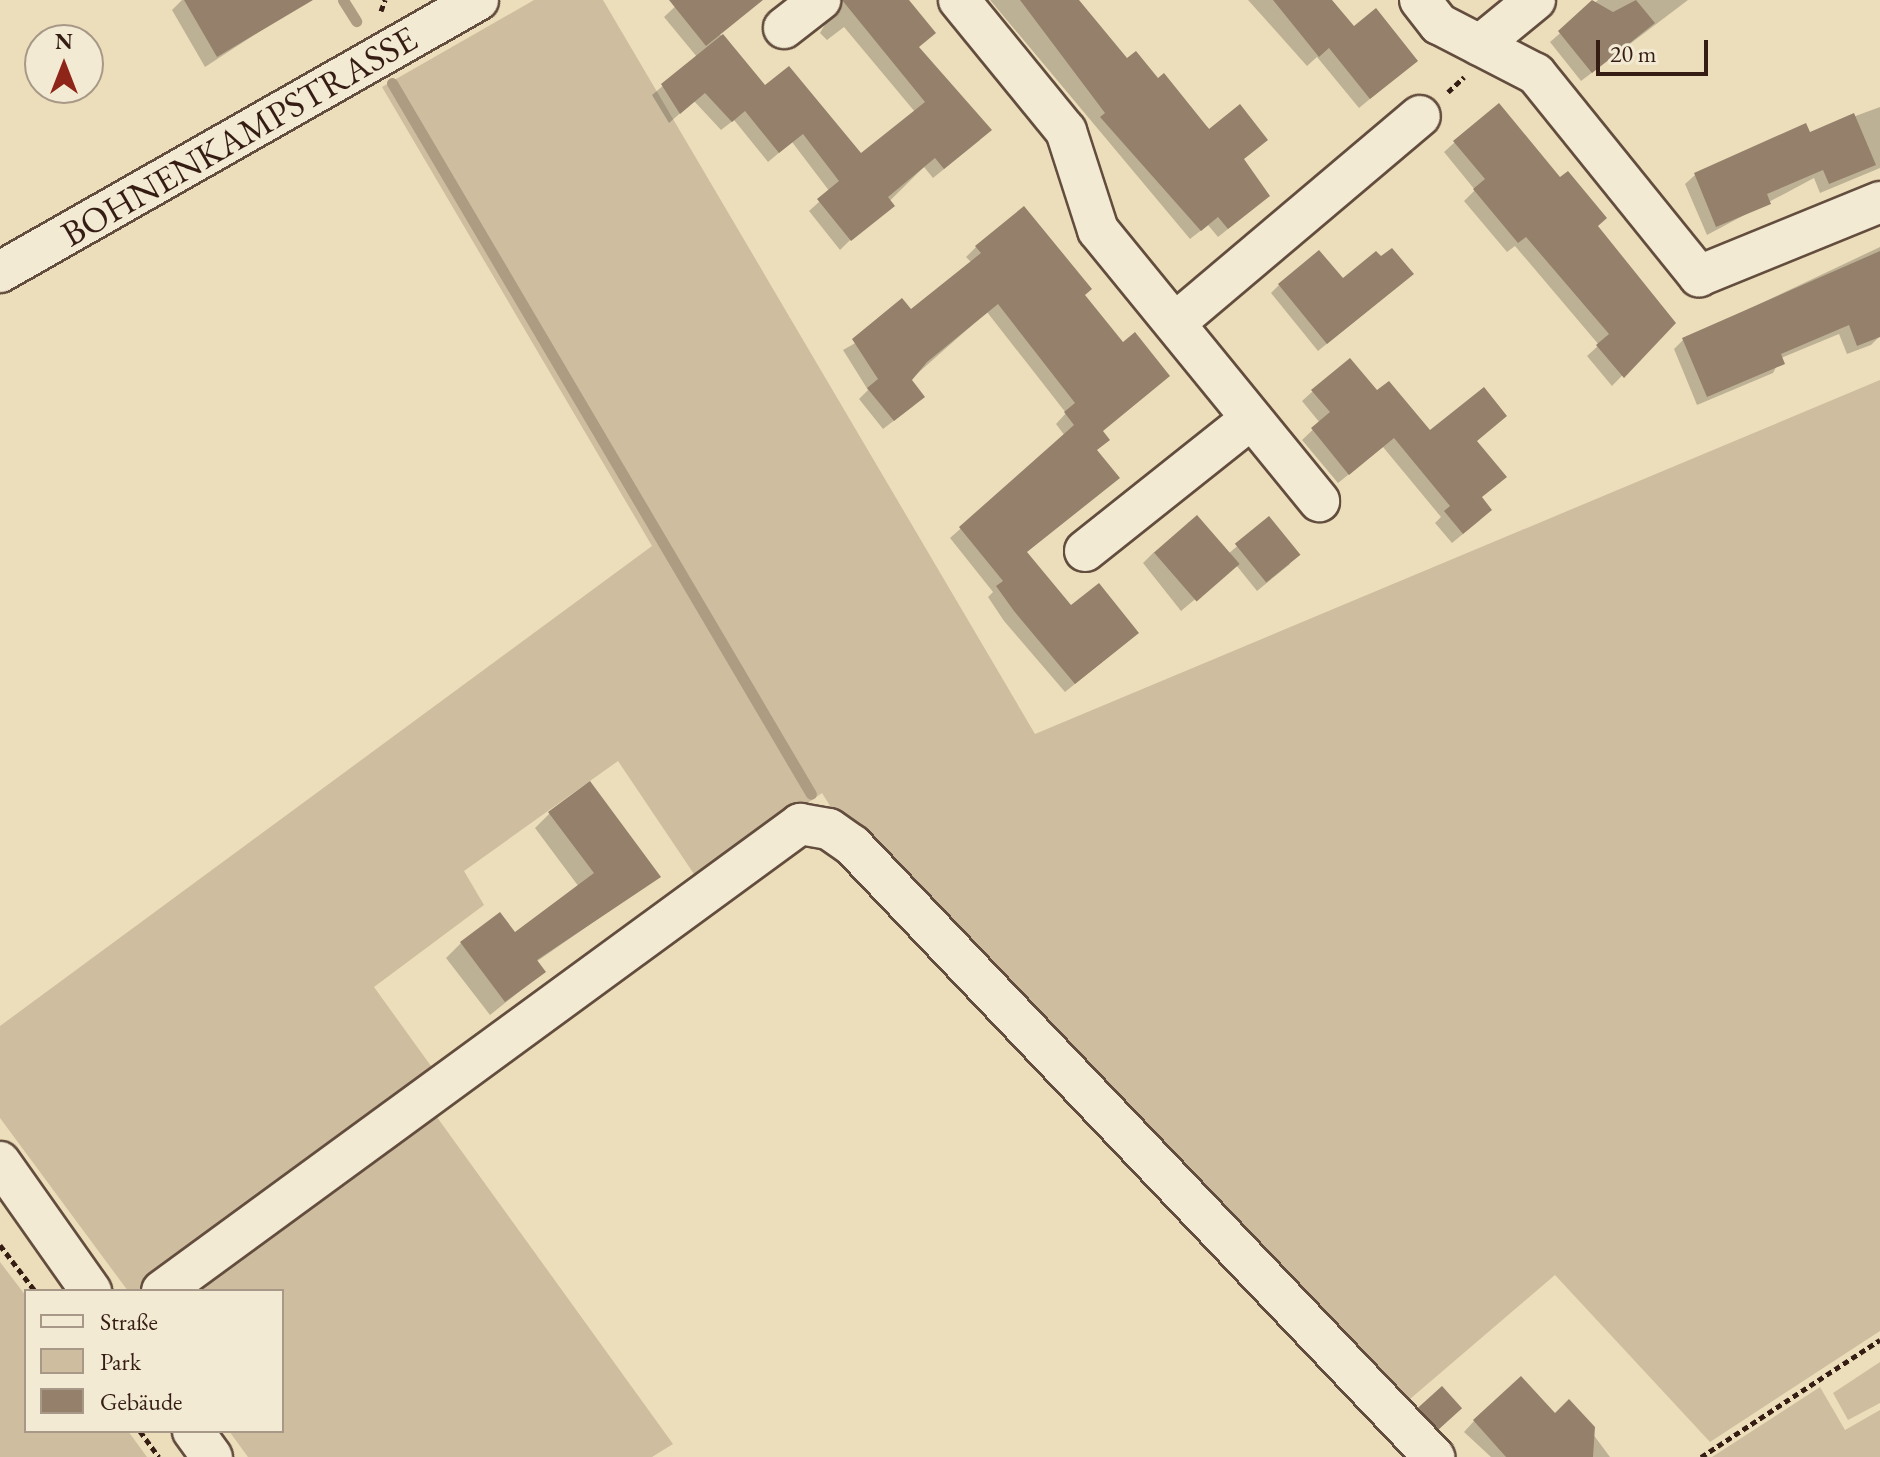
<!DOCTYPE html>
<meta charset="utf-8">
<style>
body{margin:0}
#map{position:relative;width:1880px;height:1457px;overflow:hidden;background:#eddebb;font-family:"EB Garamond",serif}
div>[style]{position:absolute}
.green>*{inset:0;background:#cebd9f}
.shadow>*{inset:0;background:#0003;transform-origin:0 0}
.stream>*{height:11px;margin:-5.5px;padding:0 5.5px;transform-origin:5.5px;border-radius:5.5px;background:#ae9c82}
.building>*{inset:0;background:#95816b;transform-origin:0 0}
.path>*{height:5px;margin-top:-2.5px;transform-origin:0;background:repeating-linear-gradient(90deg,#351d14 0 6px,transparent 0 10px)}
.roads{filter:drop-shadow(2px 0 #634d3e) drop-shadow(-2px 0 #634d3e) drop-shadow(0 2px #634d3e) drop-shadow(0 -2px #634d3e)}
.minor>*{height:40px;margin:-20px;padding:0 20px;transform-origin:20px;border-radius:20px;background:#f3ead3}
span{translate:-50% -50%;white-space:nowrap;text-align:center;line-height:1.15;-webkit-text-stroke:6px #f3ead3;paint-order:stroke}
.street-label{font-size:36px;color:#351d14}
.legend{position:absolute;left:24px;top:1289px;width:260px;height:144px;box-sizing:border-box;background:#f3ead3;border:2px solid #a79887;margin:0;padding:10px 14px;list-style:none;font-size:24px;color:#351d14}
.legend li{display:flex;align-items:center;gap:16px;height:40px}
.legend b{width:40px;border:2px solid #a79887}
.north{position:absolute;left:24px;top:24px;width:80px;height:80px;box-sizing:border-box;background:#f3ead3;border:2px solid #a79887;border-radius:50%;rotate:0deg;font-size:22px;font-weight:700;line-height:32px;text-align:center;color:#351d14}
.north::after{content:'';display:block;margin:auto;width:28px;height:36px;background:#8f2418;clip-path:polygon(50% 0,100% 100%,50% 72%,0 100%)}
.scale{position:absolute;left:1596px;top:40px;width:112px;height:36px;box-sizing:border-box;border:4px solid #351d14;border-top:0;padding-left:10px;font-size:24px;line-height:28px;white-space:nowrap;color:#351d14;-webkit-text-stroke:6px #f3ead3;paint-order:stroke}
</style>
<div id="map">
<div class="green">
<div style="clip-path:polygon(534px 0,603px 0,1035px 734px,1880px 380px,1880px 1331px,1710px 1442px,1555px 1275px,1403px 1405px,837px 817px,822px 793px,698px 880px,618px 761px,464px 871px,484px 905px,374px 987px,436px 1073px,140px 1291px,128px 1291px,0 1118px,0 1026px,652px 546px,382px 87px)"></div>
<div style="clip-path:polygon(434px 1113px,673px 1444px,652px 1457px,248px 1457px,229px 1431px,282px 1431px,282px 1291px,192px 1291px)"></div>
<div style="clip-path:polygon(0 1262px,26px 1296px,26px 1431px,128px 1431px,147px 1457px,0 1457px)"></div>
<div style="clip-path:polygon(1880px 1362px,1880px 1403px,1848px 1420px,1833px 1393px)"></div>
<div style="clip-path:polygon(1820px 1387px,1845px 1430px,1880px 1410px,1880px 1457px,1712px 1457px)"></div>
</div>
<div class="shadow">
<div style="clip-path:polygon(182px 0,281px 0,288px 13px,205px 67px,172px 10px)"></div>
<div style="clip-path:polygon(682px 0,762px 0,720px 34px,764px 88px,861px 156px,915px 112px,844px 27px,827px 40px,820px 33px,834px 9px,827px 0,906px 0,917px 48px,980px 140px,933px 178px,924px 167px,840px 250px,809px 211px,830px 192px,792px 142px,768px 162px,734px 120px,721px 130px,694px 101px,669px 123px,652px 95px,697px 57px,664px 17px)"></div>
<div style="clip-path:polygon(990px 0,1077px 0,1127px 61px,1158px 80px,1242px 160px,1258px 205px,1218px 237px,1208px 225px,1190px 239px)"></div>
<div style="clip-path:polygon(1248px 0,1330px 0,1353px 29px,1416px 61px,1359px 108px,1317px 57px,1307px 66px)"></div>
<div style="clip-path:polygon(1598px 0,1688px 0,1581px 81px,1550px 42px)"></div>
<div style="clip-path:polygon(1880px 107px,1880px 168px,1820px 193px,1814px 178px,1707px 235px,1685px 184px,1695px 175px)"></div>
<div style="clip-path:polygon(1455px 142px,1560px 180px,1673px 323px,1612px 386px,1587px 356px,1599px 345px,1515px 246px,1507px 252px,1464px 201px,1475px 190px,1444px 152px)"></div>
<div style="clip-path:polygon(976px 247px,1083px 296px,1101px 432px,1025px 554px,1071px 608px,1127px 642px,1065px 692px,1004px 621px,988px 597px,993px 592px,950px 538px,1065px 436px,1056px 424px,1066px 413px,987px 312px,910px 380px,913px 406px,883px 429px,859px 399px,868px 390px,843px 350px,910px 312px,972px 263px,966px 257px)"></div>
<div style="clip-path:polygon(1880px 247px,1880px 336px,1871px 345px,1847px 354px,1839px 334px,1781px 358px,1773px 373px,1697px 405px,1674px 349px,1683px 340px)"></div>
<div style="clip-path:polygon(1403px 282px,1318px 351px,1271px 293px,1279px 285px)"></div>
<div style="clip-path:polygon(1313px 391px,1376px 393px,1430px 433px,1475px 442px,1480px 520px,1452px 543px,1435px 523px,1441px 517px,1383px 447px,1338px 483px,1302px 440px,1320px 423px,1302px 401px)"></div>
<div style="clip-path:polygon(1269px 519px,1290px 564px,1257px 591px,1236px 565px,1181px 611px,1143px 563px,1154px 552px,1228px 554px)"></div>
<div style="clip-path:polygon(550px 813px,658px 877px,536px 962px,544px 972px,490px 1015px,446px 958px,461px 943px,514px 934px,579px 887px,535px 828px)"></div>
<div style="left:1442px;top:1389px;width:25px;height:37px;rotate:48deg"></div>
<div style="clip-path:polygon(1569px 1402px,1610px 1457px,1491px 1457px,1464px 1432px,1474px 1421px,1555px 1416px)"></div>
</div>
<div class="stream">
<div style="left:343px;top:0;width:25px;rotate:58deg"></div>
<div style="left:392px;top:83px;width:825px;rotate:59.49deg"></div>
</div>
<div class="building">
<div style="clip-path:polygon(184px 0,313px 0,217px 57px)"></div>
<div style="clip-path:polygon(669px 0,763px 0,706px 46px)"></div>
<div style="clip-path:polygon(842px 0,909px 0,936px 33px,919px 47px,992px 130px,944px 169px,935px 158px,888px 197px,895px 206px,851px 241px,817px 199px,839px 181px,803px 134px,779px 153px,745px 111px,732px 122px,705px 93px,680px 114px,661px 84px,723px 34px,765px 85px,789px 66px,861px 153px,925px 102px)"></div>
<div style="clip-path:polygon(1020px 0,1079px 0,1127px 58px,1136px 51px,1158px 78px,1164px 73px,1209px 129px,1240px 104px,1268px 140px,1244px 159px,1270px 196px,1228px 229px,1218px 217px,1201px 231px,1100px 117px,1105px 113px)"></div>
<div style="clip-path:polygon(1273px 0,1332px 0,1354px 26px,1376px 8px,1418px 61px,1370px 99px,1329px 48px,1319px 57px)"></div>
<div style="clip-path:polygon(1592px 0,1613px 12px,1636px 0,1655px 23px,1592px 73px,1558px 31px)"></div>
<div style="clip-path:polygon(1499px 103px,1560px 177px,1568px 171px,1607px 218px,1598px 226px,1676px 323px,1624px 378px,1596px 345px,1609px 334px,1526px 237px,1518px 243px,1473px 189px,1485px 179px,1453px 141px)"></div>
<div style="clip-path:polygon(1854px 113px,1876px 165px,1829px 184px,1823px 170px,1767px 194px,1771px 204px,1716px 227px,1694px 173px,1806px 123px,1810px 132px)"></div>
<div style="clip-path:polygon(1024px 206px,1092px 289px,1085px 295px,1123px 342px,1135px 332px,1170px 376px,1103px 431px,1110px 440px,1097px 450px,1120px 478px,1027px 552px,1071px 605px,1099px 583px,1139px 633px,1075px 684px,1014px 611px,996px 586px,1003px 581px,959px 527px,1074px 425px,1064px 412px,1075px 403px,998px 304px,927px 362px,912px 380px,925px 397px,894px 421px,867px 388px,878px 379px,852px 339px,902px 298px,911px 309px,981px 253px,975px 246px)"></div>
<div style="clip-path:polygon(1392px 248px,1414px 274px,1327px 344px,1278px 284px,1319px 250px,1343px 278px,1376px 251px,1381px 256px)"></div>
<div style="clip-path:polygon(1880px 251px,1880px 337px,1857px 346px,1849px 325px,1781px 354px,1785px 364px,1707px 397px,1682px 338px)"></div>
<div style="clip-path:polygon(1350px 358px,1377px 390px,1389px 381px,1430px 430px,1484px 387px,1507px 416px,1477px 441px,1507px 477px,1482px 497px,1492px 510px,1463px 534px,1444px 511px,1450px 506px,1394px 438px,1349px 475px,1311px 428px,1330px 412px,1311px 390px)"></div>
<div style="left:1197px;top:515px;width:65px;height:57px;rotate:49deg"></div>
<div style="left:1269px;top:516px;width:50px;height:44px;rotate:51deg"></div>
<div style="clip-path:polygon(590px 781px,661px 877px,537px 960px,546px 972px,505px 1002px,460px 942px,500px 912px,515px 932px,594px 873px,548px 812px)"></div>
<div style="clip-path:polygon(1521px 1376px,1555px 1413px,1569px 1399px,1595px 1427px,1593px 1457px,1506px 1457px,1473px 1420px)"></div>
<div style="left:1442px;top:1386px;width:30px;height:32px;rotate:48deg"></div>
</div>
<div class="path">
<div style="left:381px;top:11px;width:12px;rotate:-70deg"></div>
<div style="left:1448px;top:92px;width:22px;rotate:-43deg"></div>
<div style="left:0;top:1245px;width:58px;rotate:52.7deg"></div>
<div style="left:140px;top:1431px;width:32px;rotate:54deg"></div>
<div style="left:1701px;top:1457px;width:214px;rotate:-33.2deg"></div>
</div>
<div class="roads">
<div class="minor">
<div style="left:959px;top:0;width:169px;rotate:50.8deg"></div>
<div style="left:1066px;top:131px;width:104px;rotate:72.1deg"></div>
<div style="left:1098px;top:230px;width:350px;rotate:50.8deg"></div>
<div style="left:1420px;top:0;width:31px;rotate:52deg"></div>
<div style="left:1439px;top:24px;width:109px;rotate:27.3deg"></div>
<div style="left:1536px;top:74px;width:260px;rotate:51.1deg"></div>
<div style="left:1699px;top:276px;width:196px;rotate:-22.2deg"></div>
<div style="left:784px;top:28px;width:46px;rotate:-37.9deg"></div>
<div style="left:1480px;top:45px;width:71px;rotate:-39.3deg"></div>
<div style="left:0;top:272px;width:550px;rotate:-29.64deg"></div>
<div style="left:1176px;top:322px;width:319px;rotate:-40.2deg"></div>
<div style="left:1085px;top:551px;width:212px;rotate:-38.5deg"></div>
<div style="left:0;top:1162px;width:158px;rotate:54.8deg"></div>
<div style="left:162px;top:1291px;width:791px;rotate:-36.2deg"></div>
<div style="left:800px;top:824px;width:29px;rotate:10deg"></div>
<div style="left:829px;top:829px;width:28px;rotate:35deg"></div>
<div style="left:852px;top:845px;width:845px;rotate:46.44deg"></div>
<div style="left:193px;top:1431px;width:32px;rotate:54deg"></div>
</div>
</div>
<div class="street-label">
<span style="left:239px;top:136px;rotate:-30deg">BOHNENKAMPSTRASSE</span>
</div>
<ul class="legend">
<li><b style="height:10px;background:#f3ead3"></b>Straße</li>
<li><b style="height:22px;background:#cebd9f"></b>Park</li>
<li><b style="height:22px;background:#95816b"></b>Gebäude</li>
</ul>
<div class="north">N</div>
<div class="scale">20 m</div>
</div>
